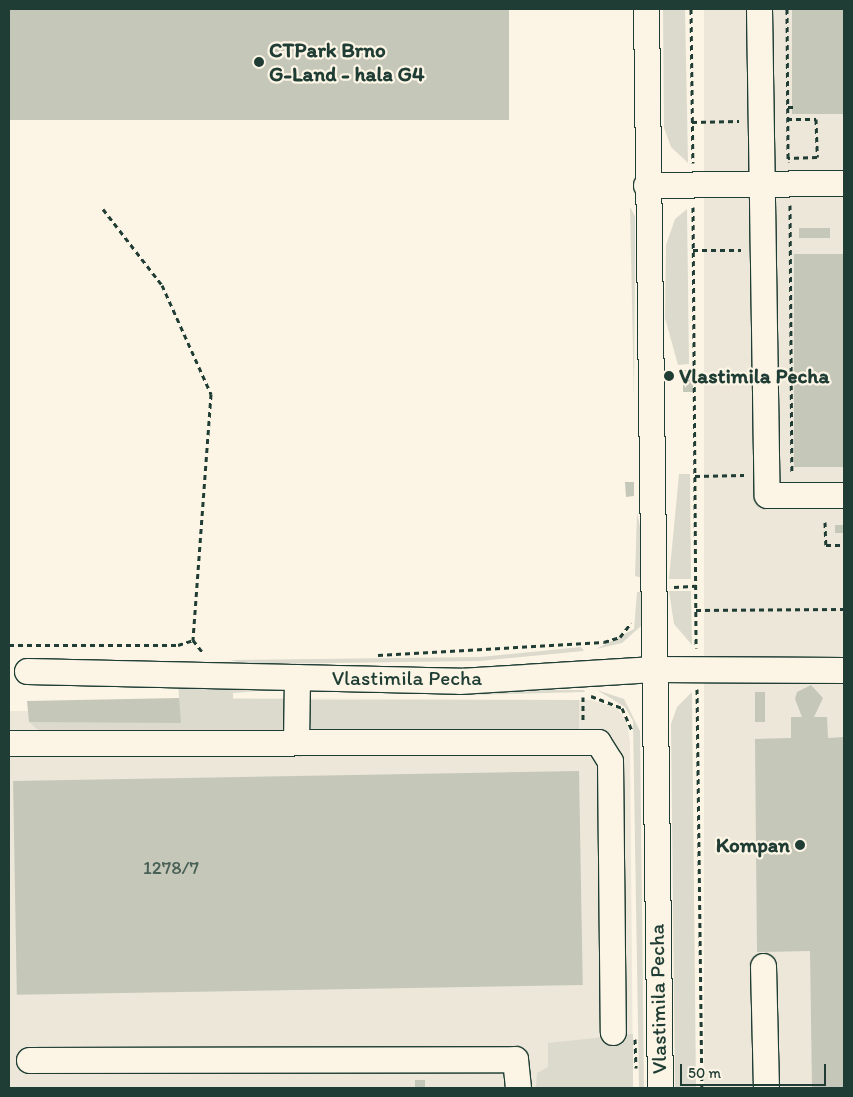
<!DOCTYPE html>
<style>
body{margin:0}
#map{position:relative;width:853px;height:1097px;overflow:hidden;background:#fcf5e5;font-family:Itim,sans-serif}
div>[style]{position:absolute}
.built>*{inset:0;background:#ece7d8;transform-origin:0 0}
.green>*{inset:0;background:#dcdacc;transform-origin:0 0}
.building>*{inset:0;background:#c5c7b9;transform-origin:0 0}
.path>*{height:3px;margin-top:-1.5px;transform-origin:0;background:repeating-linear-gradient(90deg,#1f3d34 0 5px,transparent 0 9px)}
.roads{filter:drop-shadow(1px 0 #1f3d34) drop-shadow(-1px 0 #1f3d34) drop-shadow(0 1px #1f3d34) drop-shadow(0 -1px #1f3d34)}
.minor>*{height:25px;margin:-12.5px;padding:0 12.5px;transform-origin:12.5px;border-radius:12.5px;background:#fcf5e5}
.dots>*{width:14px;height:14px;translate:-50% -50%;box-sizing:border-box;border:2px solid #fcf5e5;border-radius:50%}
span{translate:-50% -50%;white-space:nowrap;text-align:center;line-height:1.15;-webkit-text-stroke:4.5px #fcf5e5;paint-order:stroke}
.number-label{font-size:19px;color:#486055}
.number-label span{-webkit-text-stroke-width:0}
.poi-label{font-size:21px;color:#1f3d34;font-weight:700}
.left{translate:0 -50%;text-align:left}
.right{translate:-100% -50%;text-align:right}
.street-label{font-size:21px;color:#1f3d34}
.frame{position:absolute;inset:0;border:10px solid #1f3d34;pointer-events:none}
.scale{position:absolute;left:680px;top:1064px;width:146px;height:22px;box-sizing:border-box;border:2px solid #1f3d34;border-top:0;padding-left:6px;font-size:15px;line-height:18px;white-space:nowrap;color:#1f3d34;-webkit-text-stroke:4px #fcf5e5;paint-order:stroke}
</style>
<div id="map">
<div class="built">
<div style="left:704px;top:9px;width:140px;height:1079px"></div>
<div style="clip-path:polygon(222px 698px,591px 700px,617px 708px,627px 722px,630px 742px,633px 1088px,9px 1088px,9px 711px,222px 711px)"></div>
</div>
<div class="green">
<div style="clip-path:polygon(663px 9px,685px 9px,688px 163px,671px 147px,664px 128px)"></div>
<div style="clip-path:polygon(630px 207px,635px 216px,635px 254px,634px 401px)"></div>
<div style="clip-path:polygon(687px 209px,689px 364px,678px 365px,665px 318px,666px 245px,675px 219px)"></div>
<div style="clip-path:polygon(679px 474px,690px 474px,691px 579px,669px 579px)"></div>
<div style="clip-path:polygon(637px 512px,644px 547px,649px 580px,635px 576px)"></div>
<div style="clip-path:polygon(669px 591px,691px 591px,692px 645px,674px 624px)"></div>
<div style="clip-path:polygon(637px 592px,649px 592px,641px 626px,622px 643px,596px 649px,634px 629px)"></div>
<div style="clip-path:polygon(581px 647px,584px 651px,480px 661px,246px 664px,230px 660px,480px 657px)"></div>
<div style="clip-path:polygon(178px 680px,283px 689px,233px 693px,233px 699px,288px 699px,287px 724px,283px 733px,45px 736px,29px 722px,179px 698px)"></div>
<div style="clip-path:polygon(311px 690px,584px 690px,585px 692px,466px 695px)"></div>
<div style="clip-path:polygon(597px 690px,624px 699px,640px 731px,644px 1088px,639px 1088px,633px 721px,625px 707px)"></div>
<div style="clip-path:polygon(692px 692px,696px 1088px,675px 1088px,671px 724px,677px 707px)"></div>
<div style="left:307px;top:700px;width:272px;height:30px"></div>
<div style="clip-path:polygon(633px 1034px,633px 1088px,536px 1088px,537px 1073px,548px 1067px,548px 1043px)"></div>
</div>
<div class="building">
<div style="left:9px;top:9px;width:500px;height:111px"></div>
<div style="left:792px;top:9px;width:52px;height:105px"></div>
<div style="left:799px;top:228px;width:31px;height:10px"></div>
<div style="left:844px;top:254px;width:213px;height:50px;rotate:90deg"></div>
<div style="left:683px;top:370px;width:10px;height:22px"></div>
<div style="clip-path:polygon(625px 482px,634px 482px,634px 496px,626px 497px)"></div>
<div style="left:835px;top:525px;width:9px;height:8px"></div>
<div style="clip-path:polygon(811px 685px,823px 698px,814px 717px,827px 717px,828px 738px,844px 737px,844px 1088px,812px 1088px,810px 951px,757px 952px,755px 739px,791px 738px,791px 717px,802px 717px,795px 699px,797px 692px)"></div>
<div style="left:755px;top:692px;width:10px;height:30px"></div>
<div style="clip-path:polygon(179px 698px,181px 723px,29px 722px,27px 701px)"></div>
<div style="left:579px;top:771px;width:214px;height:566px;rotate:89deg"></div>
<div style="left:415px;top:1080px;width:10px;height:8px"></div>
</div>
<div class="path">
<div style="left:691px;top:9px;width:154px;rotate:89.3deg"></div>
<div style="left:787px;top:9px;width:153px;rotate:89.6deg"></div>
<div style="left:788px;top:107px;width:5px"></div>
<div style="left:787px;top:119px;width:29px"></div>
<div style="left:816px;top:119px;width:38px;rotate:88deg"></div>
<div style="left:817px;top:157px;width:29px;rotate:178deg"></div>
<div style="left:692px;top:122px;width:47px;rotate:-1.2deg"></div>
<div style="left:790px;top:205px;width:268px;rotate:89.6deg"></div>
<div style="left:693px;top:207px;width:441px;rotate:89.6deg"></div>
<div style="left:103px;top:209px;width:96px;rotate:52.2deg"></div>
<div style="left:162px;top:285px;width:120px;rotate:65.8deg"></div>
<div style="left:211px;top:394px;width:247px;rotate:94.2deg"></div>
<div style="left:193px;top:640px;width:16px;rotate:52deg"></div>
<div style="left:693px;top:250px;width:48px"></div>
<div style="left:695px;top:476px;width:49px;rotate:-1.2deg"></div>
<div style="left:825px;top:522px;width:23px;rotate:88deg"></div>
<div style="left:826px;top:545px;width:18px"></div>
<div style="left:674px;top:587px;width:22px;rotate:-3deg"></div>
<div style="left:696px;top:610px;width:148px;rotate:-0.4deg"></div>
<div style="left:9px;top:645px;width:169px"></div>
<div style="left:178px;top:645px;width:16px;rotate:-18deg"></div>
<div style="left:378px;top:655px;width:226px;rotate:-3.3deg"></div>
<div style="left:604px;top:642px;width:17px;rotate:-17deg"></div>
<div style="left:620px;top:637px;width:18px;rotate:-52deg"></div>
<div style="left:697px;top:689px;width:399px;rotate:89.3deg"></div>
<div style="left:591px;top:696px;width:33px;rotate:21deg"></div>
<div style="left:622px;top:708px;width:24px;rotate:66deg"></div>
<div style="left:583px;top:697px;width:25px;rotate:90deg"></div>
<div style="left:635px;top:1039px;width:29px;rotate:88deg"></div>
</div>
<div class="roads">
<div class="minor">
<div style="left:646px;top:9px;width:1079px;rotate:89.26deg"></div>
<div style="left:759px;top:9px;width:486px;rotate:89.1deg"></div>
<div style="left:767px;top:495px;width:77px"></div>
<div style="left:646px;top:185px;width:198px;rotate:-0.6deg"></div>
<div style="left:27px;top:671px;width:432px;rotate:1.3deg"></div>
<div style="left:459px;top:681px;width:195px;rotate:-3.5deg"></div>
<div style="left:654px;top:669px;width:190px;rotate:0.3deg"></div>
<div style="left:296px;top:742px;width:65px;rotate:-89.1deg"></div>
<div style="left:9px;top:743px;width:589px;rotate:-0.1deg"></div>
<div style="left:598px;top:742px;width:22px;rotate:58deg"></div>
<div style="left:610px;top:761px;width:271px;rotate:89.4deg"></div>
<div style="left:763px;top:966px;width:122px;rotate:88.6deg"></div>
<div style="left:29px;top:1060px;width:486px;rotate:-0.1deg"></div>
<div style="left:515px;top:1059px;width:29px;rotate:84deg"></div>
</div>
</div>
<div class="dots">
<div style="left:259px;top:62px;background:#1f3d34"></div>
<div style="left:669px;top:376px;background:#1f3d34"></div>
<div style="left:800px;top:845px;background:#1f3d34"></div>
</div>
<div class="number-label">
<span style="left:171px;top:868px">1278/7</span>
</div>
<div class="poi-label">
<span class="left" style="left:269px;top:62px">CTPark Brno<br>G-Land - hala G4</span>
<span class="left" style="left:679px;top:376px">Vlastimila Pecha</span>
<span class="right" style="left:790px;top:845px">Kompan</span>
</div>
<div class="street-label">
<span style="left:407px;top:678px">Vlastimila Pecha</span>
<span style="left:658px;top:999px;rotate:-91deg">Vlastimila Pecha</span>
</div>
<div class="frame"></div>
<div class="scale">50 m</div>
</div>
